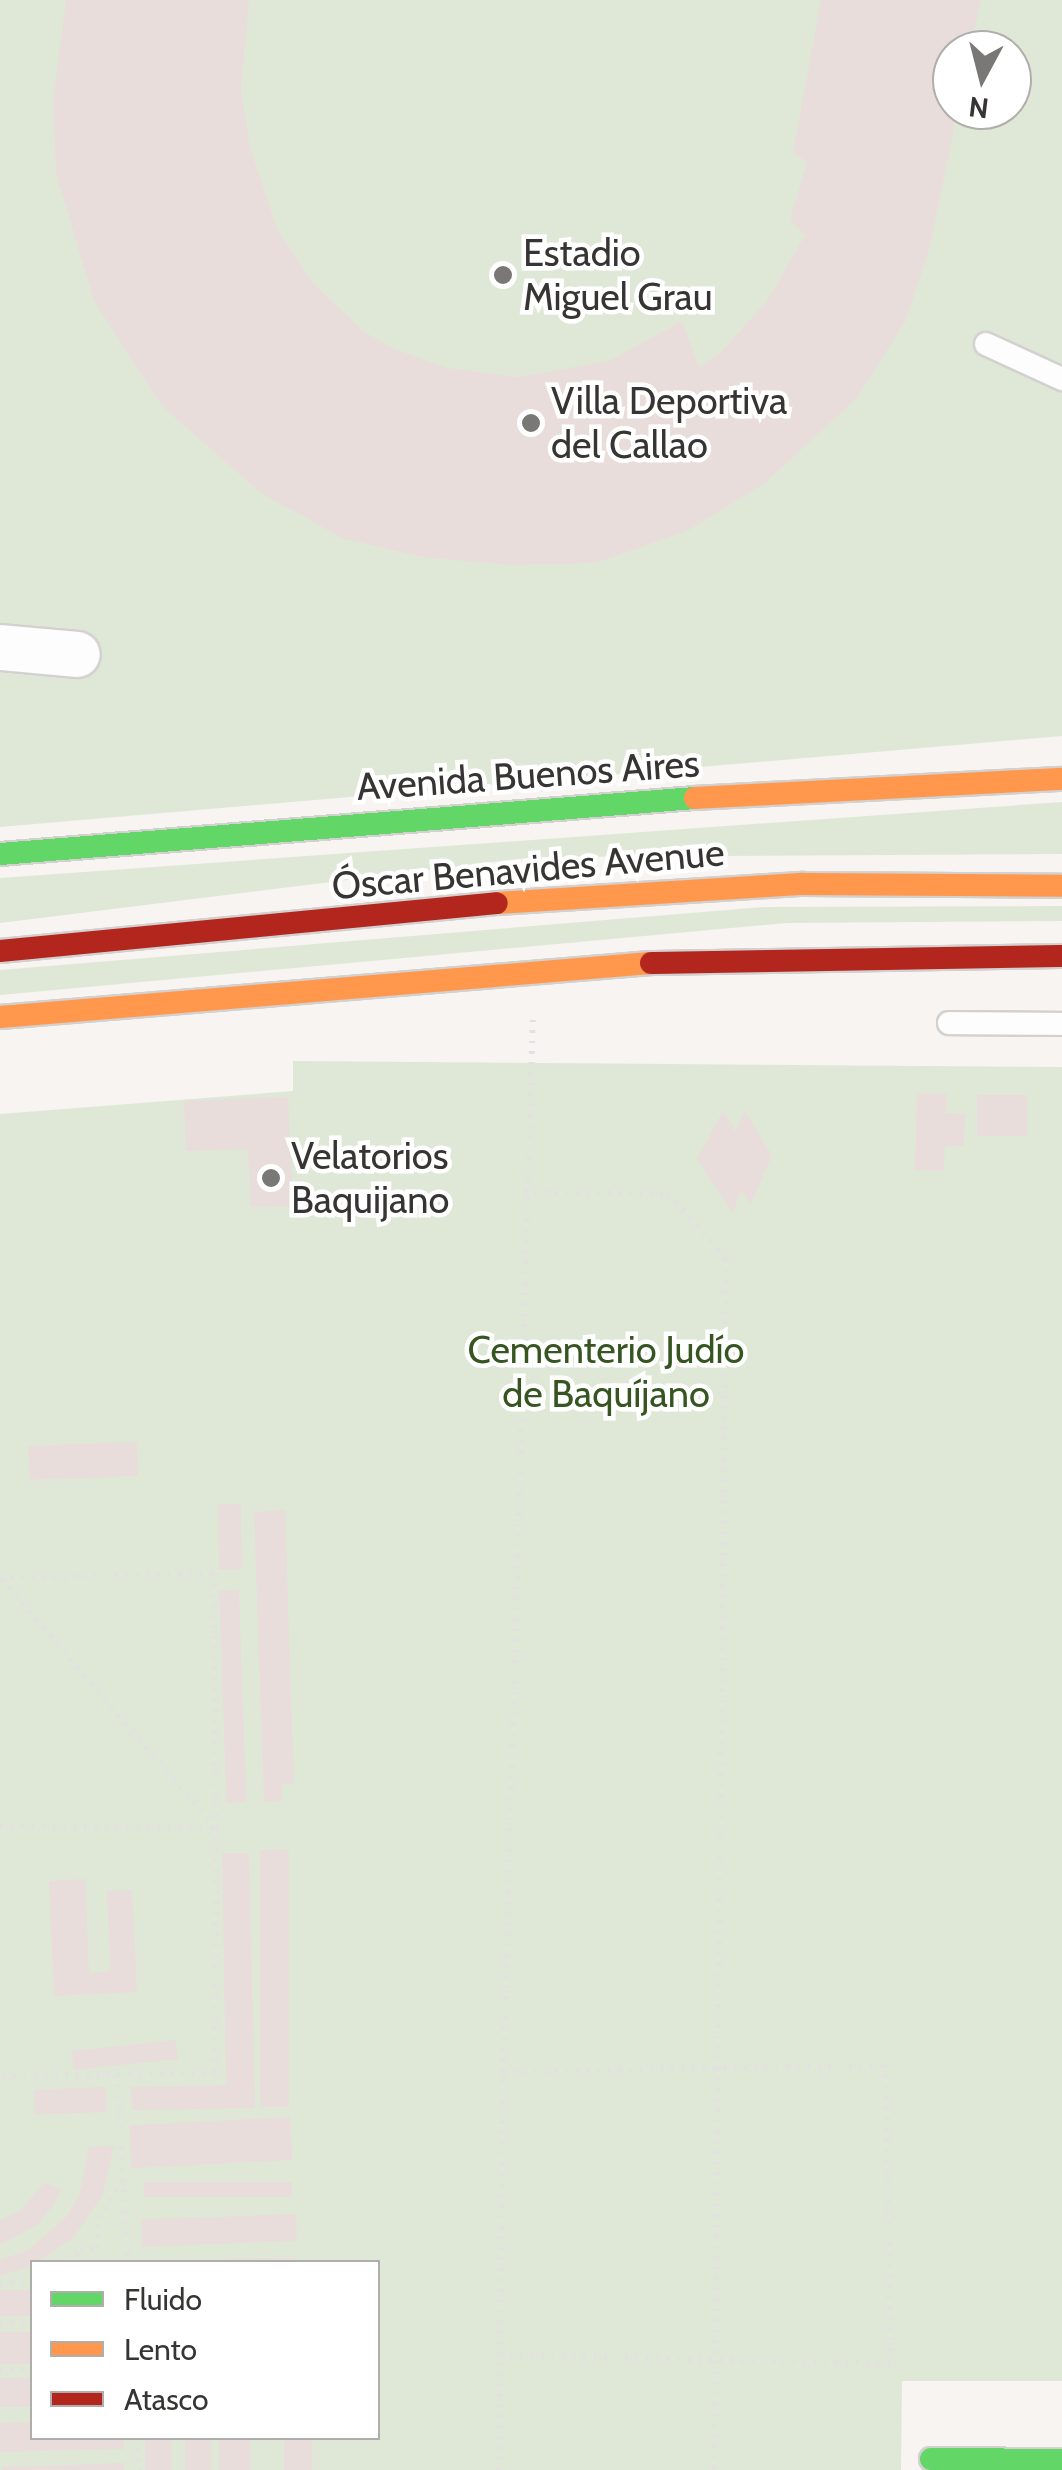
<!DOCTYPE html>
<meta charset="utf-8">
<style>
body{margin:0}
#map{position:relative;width:1062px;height:2470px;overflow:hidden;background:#f7f4f1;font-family:Cabin,sans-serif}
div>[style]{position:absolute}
.green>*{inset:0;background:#dfe8d6}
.building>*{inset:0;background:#e8ddda;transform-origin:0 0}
.path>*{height:6px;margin-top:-3px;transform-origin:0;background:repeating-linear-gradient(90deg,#e2e0e0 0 2.5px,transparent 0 10.5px)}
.roads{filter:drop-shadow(2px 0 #d3d1cf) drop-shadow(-2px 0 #d3d1cf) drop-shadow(0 2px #d3d1cf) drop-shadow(0 -2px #d3d1cf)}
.lane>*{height:22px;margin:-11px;padding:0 11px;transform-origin:11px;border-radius:11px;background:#fefdfd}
.street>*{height:45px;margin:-22.5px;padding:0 22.5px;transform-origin:22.5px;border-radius:22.5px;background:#fefdfd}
.fast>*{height:22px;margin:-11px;padding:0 11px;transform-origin:11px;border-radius:11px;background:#63d668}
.slow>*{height:22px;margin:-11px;padding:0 11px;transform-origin:11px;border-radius:11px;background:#ff974d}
.jam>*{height:22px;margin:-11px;padding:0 11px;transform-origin:11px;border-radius:11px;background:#b3261e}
.dots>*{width:28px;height:28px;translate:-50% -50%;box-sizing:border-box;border:5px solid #fff;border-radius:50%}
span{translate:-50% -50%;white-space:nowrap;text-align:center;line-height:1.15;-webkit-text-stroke:9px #fff;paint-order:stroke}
.poi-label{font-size:38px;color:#373533}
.left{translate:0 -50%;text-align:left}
.street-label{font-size:38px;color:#373533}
.park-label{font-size:38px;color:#365520}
.legend{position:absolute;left:30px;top:2260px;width:350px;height:180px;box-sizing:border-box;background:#fff;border:2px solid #afaead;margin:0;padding:12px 18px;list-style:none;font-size:30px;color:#373533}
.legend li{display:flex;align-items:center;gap:20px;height:50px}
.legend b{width:50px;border:2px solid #afaead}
.north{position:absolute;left:932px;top:30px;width:100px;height:100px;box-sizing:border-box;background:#fff;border:2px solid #afaead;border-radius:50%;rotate:187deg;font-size:28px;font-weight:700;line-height:40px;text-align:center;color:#373533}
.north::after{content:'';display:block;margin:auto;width:35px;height:45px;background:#7a7876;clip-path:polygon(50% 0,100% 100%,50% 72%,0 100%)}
</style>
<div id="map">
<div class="green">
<div style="clip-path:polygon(evenodd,0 0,1062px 0,1062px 736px,0 827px,0 0,952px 50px,1012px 50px,1012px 110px,952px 110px,952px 50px)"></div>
<div style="clip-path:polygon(1062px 802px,1062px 854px,534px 857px,0 923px,0 878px)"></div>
<div style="clip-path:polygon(1062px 906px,1062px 921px,787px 923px,0 995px,0 970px,764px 907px)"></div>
<div style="clip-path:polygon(evenodd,293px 1061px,1062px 1067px,1062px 2381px,902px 2381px,901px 2470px,0 2470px,0 1114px,293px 1091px,293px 1061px,32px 2262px,378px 2262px,378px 2438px,32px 2438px,32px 2262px)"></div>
</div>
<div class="building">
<div style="clip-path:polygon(66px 0,249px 0,241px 89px,250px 148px,277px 229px,313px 283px,363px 331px,392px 348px,447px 368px,518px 377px,609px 361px,682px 321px,699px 368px,723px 350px,767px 301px,805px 235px,790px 220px,807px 162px,793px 153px,821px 0,981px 0,970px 50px,952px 50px,952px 110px,958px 110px,929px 250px,905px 322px,856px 399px,765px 483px,687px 531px,595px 563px,510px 565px,421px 557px,342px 538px,261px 493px,162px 406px,94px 301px,56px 173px,53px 102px)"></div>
<div style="clip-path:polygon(917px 1093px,947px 1094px,946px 1113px,965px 1114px,964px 1146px,945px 1146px,944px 1171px,915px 1170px)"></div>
<div style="left:977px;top:1095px;width:50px;height:41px"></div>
<div style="clip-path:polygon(288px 1097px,293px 1206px,251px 1207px,248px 1149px,186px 1151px,184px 1101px)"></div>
<div style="clip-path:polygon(744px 1110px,772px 1155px,751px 1204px,741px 1190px,733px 1213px,697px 1159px,723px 1111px,736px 1132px)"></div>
<div style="left:137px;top:1442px;width:34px;height:109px;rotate:88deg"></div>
<div style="left:241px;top:1504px;width:65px;height:23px;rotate:89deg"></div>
<div style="clip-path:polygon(285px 1510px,294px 1784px,282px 1784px,282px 1801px,264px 1802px,254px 1512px)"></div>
<div style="left:239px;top:1590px;width:212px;height:20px;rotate:88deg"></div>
<div style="left:260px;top:1850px;width:29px;height:257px"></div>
<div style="clip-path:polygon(222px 1853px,249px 1853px,255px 2108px,132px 2110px,131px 2087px,226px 2085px)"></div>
<div style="clip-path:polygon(85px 1879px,89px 1973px,110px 1971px,107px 1891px,132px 1890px,137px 1992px,54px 1996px,49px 1881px)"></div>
<div style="left:176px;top:2040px;width:19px;height:105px;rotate:84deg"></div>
<div style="left:106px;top:2087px;width:25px;height:72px;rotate:88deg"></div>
<div style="left:290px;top:2117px;width:43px;height:161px;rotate:87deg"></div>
<div style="clip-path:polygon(114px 2146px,102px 2196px,74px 2237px,32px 2266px,0 2276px,0 2260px,28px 2250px,66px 2217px,79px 2196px,89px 2147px)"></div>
<div style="left:292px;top:2182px;width:15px;height:148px;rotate:90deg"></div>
<div style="clip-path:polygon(44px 2183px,62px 2189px,52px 2207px,38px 2224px,0 2245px,0 2221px,20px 2211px)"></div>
<div style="left:296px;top:2214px;width:27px;height:155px;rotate:88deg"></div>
<div style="clip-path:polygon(295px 2258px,295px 2262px,226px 2262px,226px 2259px)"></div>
<div style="left:32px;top:2290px;width:26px;height:32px;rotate:90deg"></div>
<div style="left:32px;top:2332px;width:32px;height:32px;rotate:90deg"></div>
<div style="left:32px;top:2378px;width:29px;height:32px;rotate:90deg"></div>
<div style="clip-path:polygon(32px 2422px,32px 2438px,124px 2438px,124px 2449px,0 2452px,0 2423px)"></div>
<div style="left:145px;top:2438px;width:26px;height:32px"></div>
<div style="left:185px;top:2438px;width:26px;height:32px"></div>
<div style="left:219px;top:2438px;width:31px;height:32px"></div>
<div style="left:284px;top:2438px;width:28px;height:32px"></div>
<div style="clip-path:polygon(124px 2463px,124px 2470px,2px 2470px,2px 2467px)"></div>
</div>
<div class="path">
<div style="left:524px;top:1192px;width:144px;rotate:0.8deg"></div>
<div style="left:668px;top:1194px;width:87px;rotate:48.3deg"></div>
<div style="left:726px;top:1259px;width:1211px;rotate:90.57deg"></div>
<div style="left:0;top:1578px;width:214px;rotate:-1.3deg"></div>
<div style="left:214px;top:1573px;width:255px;rotate:89.6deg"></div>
<div style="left:216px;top:1828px;width:245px;rotate:90.2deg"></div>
<div style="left:215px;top:2073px;width:215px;rotate:179.2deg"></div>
<div style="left:2px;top:1579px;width:327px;rotate:49.3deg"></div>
<div style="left:0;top:1826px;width:215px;rotate:0.5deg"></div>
<div style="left:503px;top:2072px;width:383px;rotate:-1deg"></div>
<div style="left:886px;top:2065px;width:299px;rotate:89.2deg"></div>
<div style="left:890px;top:2364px;width:385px;rotate:-178.7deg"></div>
<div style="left:117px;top:2074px;width:188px;rotate:86.7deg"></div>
<div style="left:69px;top:2262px;width:16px;rotate:-47deg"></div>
<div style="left:80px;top:2250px;width:17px;rotate:-7deg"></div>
<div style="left:97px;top:2248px;width:30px;rotate:-88deg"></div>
<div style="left:98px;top:2218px;width:44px;rotate:-55.2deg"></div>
<div style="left:0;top:2284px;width:32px;rotate:-5deg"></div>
<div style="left:0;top:2323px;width:32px;rotate:-2deg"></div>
<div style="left:0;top:2370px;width:32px;rotate:-2deg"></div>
<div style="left:137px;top:2438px;width:32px;rotate:88deg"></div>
<div style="left:499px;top:2470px;width:398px;rotate:-89.4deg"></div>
<div style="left:503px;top:2072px;width:1058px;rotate:-88.38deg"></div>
</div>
<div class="roads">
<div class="lane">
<div style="left:986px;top:344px;width:84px;rotate:24.7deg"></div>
<div style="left:949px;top:1023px;width:113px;rotate:0.5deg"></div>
</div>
<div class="street">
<div style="left:0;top:647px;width:77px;rotate:5.2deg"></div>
</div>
<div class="fast">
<div style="left:0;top:854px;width:697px;rotate:-4.61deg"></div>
<div style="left:931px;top:2459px;width:131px;rotate:0.4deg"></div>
</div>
<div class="slow">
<div style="left:695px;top:798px;width:367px;rotate:-3deg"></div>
<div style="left:497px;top:903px;width:307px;rotate:-3.6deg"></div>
<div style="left:803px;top:884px;width:259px;rotate:0.4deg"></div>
<div style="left:0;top:1017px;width:653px;rotate:-4.74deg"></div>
</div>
<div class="jam">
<div style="left:0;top:951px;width:499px;rotate:-5.5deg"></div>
<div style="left:651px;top:963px;width:411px;rotate:-1deg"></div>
</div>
</div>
<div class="dots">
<div style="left:503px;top:275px;background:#7a7876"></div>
<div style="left:531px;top:423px;background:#7a7876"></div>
<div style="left:271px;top:1178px;background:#7a7876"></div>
</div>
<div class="poi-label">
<span class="left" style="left:523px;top:275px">Estadio<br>Miguel Grau</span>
<span class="left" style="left:551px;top:423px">Villa Deportiva<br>del Callao</span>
<span class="left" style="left:291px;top:1178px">Velatorios<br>Baquijano</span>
</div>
<div class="street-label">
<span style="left:528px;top:775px;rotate:-4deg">Avenida Buenos Aires</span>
<span style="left:528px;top:869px;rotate:-5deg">Óscar Benavides Avenue</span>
</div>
<div class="park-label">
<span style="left:606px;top:1372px">Cementerio Judío<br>de Baquíjano</span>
</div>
<ul class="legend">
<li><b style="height:12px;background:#63d668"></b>Fluido</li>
<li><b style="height:12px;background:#ff974d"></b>Lento</li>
<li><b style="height:12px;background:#b3261e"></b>Atasco</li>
</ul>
<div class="north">N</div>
</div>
